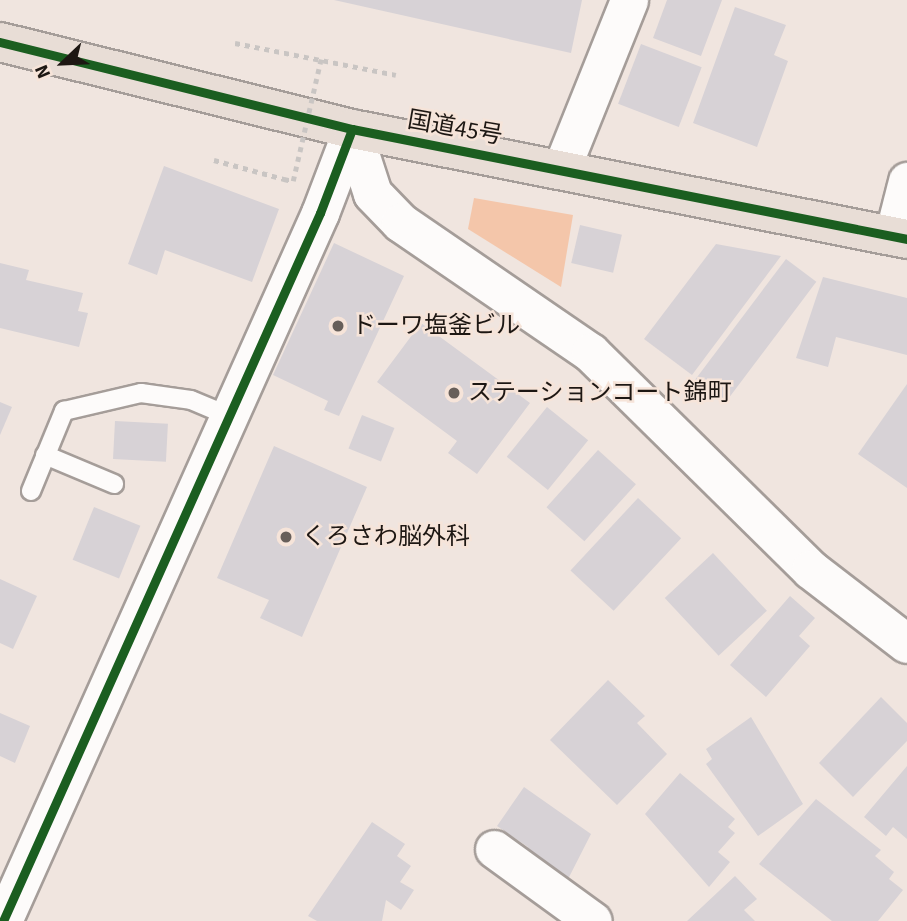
<!DOCTYPE html>
<meta charset="utf-8">
<style>
body{margin:0}
#map{position:relative;width:907px;height:921px;overflow:hidden;background:#f0e5df;font-family:"Source Sans 3","Noto Sans JP",sans-serif}
div>[style]{position:absolute}
.green>*{inset:0;background:#f4c6aa}
.building>*{inset:0;background:#d7d2d6;transform-origin:0 0}
.path>*{height:4.5px;margin-top:-2.25px;transform-origin:0;background:repeating-linear-gradient(90deg,#c9c5c3 0 5px,transparent 0 10px)}
.roads{filter:drop-shadow(2px 0 #a59d99) drop-shadow(-2px 0 #a59d99) drop-shadow(0 2px #a59d99) drop-shadow(0 -2px #a59d99)}
.lane>*{height:18px;margin:-9px;padding:0 9px;transform-origin:9px;border-radius:9px;background:#fdfbfa}
.street>*{height:37px;margin:-18.5px;padding:0 18.5px;transform-origin:18.5px;border-radius:18.5px;background:#fdfbfa}
.secondary>*{height:38px;margin:-19px;padding:0 19px;transform-origin:19px;border-radius:19px;background:#fdfbfa}
.highway>*{height:38px;margin:-19px;padding:0 19px;transform-origin:19px;border-radius:19px;background:#e8ddd6}
.path-bridge>*{height:4.5px;margin-top:-2.25px;transform-origin:0;background:repeating-linear-gradient(90deg,#c9c5c3 0 5px,transparent 0 10px)}
.cycleway>*{height:9px;margin:-4.5px;padding:0 4.5px;transform-origin:4.5px;border-radius:4.5px;background:#1b5e20}
.dots>*{width:19px;height:19px;translate:-50% -50%;box-sizing:border-box;border:4px solid #f6e4d9;border-radius:50%}
span{translate:-50% -50%;white-space:nowrap;text-align:center;line-height:1.15;-webkit-text-stroke:5px #f6e4d9;paint-order:stroke}
.street-label{font-size:24px;color:#1d1713}
.poi-label{font-size:24px;color:#1d1713}
.left{translate:0 -50%;text-align:left}
.north{position:absolute;left:28px;top:28px;width:70px;height:70px;-webkit-text-stroke:5px #f6e4d9;paint-order:stroke;rotate:247deg;font-size:19px;font-weight:700;line-height:28px;text-align:center;color:#1d1713}
.north::after{content:'';display:block;margin:auto;width:24px;height:32px;background:#1d1713;clip-path:polygon(50% 0,100% 100%,50% 72%,0 100%)}
</style>
<div id="map">
<div class="green">
<div style="clip-path:polygon(474px 198px,573px 215px,561px 287px,468px 229px)"></div>
</div>
<div class="building">
<div style="clip-path:polygon(334px 0,582px 0,571px 53px)"></div>
<div style="clip-path:polygon(667px 0,722px 0,701px 56px,653px 38px)"></div>
<div style="clip-path:polygon(735px 7px,786px 25px,774px 55px,788px 61px,757px 147px,693px 123px)"></div>
<div style="left:641px;top:44px;width:65px;height:64px;rotate:21deg"></div>
<div style="clip-path:polygon(164px 166px,279px 209px,252px 282px,165px 250px,157px 275px,128px 264px)"></div>
<div style="left:580px;top:225px;width:43px;height:39px;rotate:13deg"></div>
<div style="clip-path:polygon(334px 243px,404px 276px,339px 416px,324px 410px,328px 401px,273px 375px)"></div>
<div style="clip-path:polygon(716px 244px,781px 256px,692px 375px,644px 339px)"></div>
<div style="left:786px;top:259px;width:38px;height:152px;rotate:37deg"></div>
<div style="clip-path:polygon(0 263px,29px 270px,26px 280px,83px 293px,78px 311px,88px 313px,79px 347px,0 328px)"></div>
<div style="clip-path:polygon(823px 277px,907px 298px,907px 355px,836px 337px,828px 367px,796px 358px)"></div>
<div style="clip-path:polygon(421px 323px,530px 403px,477px 474px,448px 453px,457px 441px,377px 382px)"></div>
<div style="clip-path:polygon(907px 384px,907px 488px,858px 454px)"></div>
<div style="clip-path:polygon(0 402px,12px 407px,0 435px)"></div>
<div style="left:547px;top:407px;width:53px;height:64px;rotate:39deg"></div>
<div style="left:362px;top:415px;width:35px;height:36px;rotate:22deg"></div>
<div style="left:115px;top:421px;width:53px;height:38px;rotate:3deg"></div>
<div style="clip-path:polygon(274px 446px,367px 487px,302px 637px,260px 618px,269px 600px,217px 578px)"></div>
<div style="left:598px;top:450px;width:51px;height:77px;rotate:42deg"></div>
<div style="left:638px;top:498px;width:59px;height:99px;rotate:43deg"></div>
<div style="left:94px;top:507px;width:50px;height:57px;rotate:22deg"></div>
<div style="left:713px;top:553px;width:79px;height:66px;rotate:47deg"></div>
<div style="clip-path:polygon(0 579px,37px 596px,13px 649px,0 643px)"></div>
<div style="clip-path:polygon(790px 596px,815px 618px,799px 636px,810px 646px,766px 697px,730px 665px)"></div>
<div style="clip-path:polygon(608px 680px,645px 716px,637px 723px,667px 754px,617px 805px,550px 740px)"></div>
<div style="clip-path:polygon(881px 697px,907px 723px,907px 741px,853px 797px,819px 763px)"></div>
<div style="clip-path:polygon(0 713px,30px 726px,15px 763px,0 756px)"></div>
<div style="clip-path:polygon(751px 717px,803px 804px,758px 836px,706px 764px,712px 759px,706px 749px)"></div>
<div style="clip-path:polygon(907px 766px,907px 839px,893px 827px,886px 836px,864px 817px)"></div>
<div style="clip-path:polygon(680px 773px,735px 819px,728px 827px,735px 833px,718px 852px,730px 862px,709px 887px,645px 814px)"></div>
<div style="clip-path:polygon(524px 787px,591px 834px,565px 885px,523px 856px,528px 847px,497px 826px)"></div>
<div style="clip-path:polygon(816px 799px,881px 850px,875px 856px,894px 872px,889px 879px,903px 890px,878px 921px,832px 921px,759px 864px)"></div>
<div style="clip-path:polygon(372px 822px,405px 844px,397px 856px,411px 866px,400px 882px,414px 890px,401px 910px,386px 900px,382px 921px,317px 921px,308px 916px)"></div>
<div style="clip-path:polygon(735px 876px,757px 899px,744px 910px,755px 921px,687px 921px)"></div>
</div>
<div class="path">
<div style="left:235px;top:43px;width:164px;rotate:11.2deg"></div>
<div style="left:214px;top:160px;width:73px;rotate:15.2deg"></div>
</div>
<div class="roads">
<div class="lane">
<div style="left:45px;top:455px;width:75px;rotate:22.8deg"></div>
<div style="left:31px;top:491px;width:87px;rotate:-67.6deg"></div>
<div style="left:64px;top:411px;width:79px;rotate:-13.2deg"></div>
<div style="left:141px;top:393px;width:50px;rotate:8deg"></div>
<div style="left:191px;top:400px;width:41px;rotate:22.8deg"></div>
</div>
<div class="street">
<div style="left:562px;top:167px;width:180px;rotate:-68.1deg"></div>
<div style="left:893px;top:236px;width:57px;rotate:-75.7deg"></div>
<div style="left:494px;top:849px;width:122px;rotate:36deg"></div>
<div style="left:3px;top:921px;width:776px;rotate:-65.88deg"></div>
<div style="left:320px;top:213px;width:90px;rotate:-69.1deg"></div>
</div>
<div class="secondary">
<div style="left:352px;top:129px;width:68px;rotate:72.1deg"></div>
<div style="left:373px;top:194px;width:40px;rotate:46deg"></div>
<div style="left:401px;top:223px;width:230px;rotate:34.4deg"></div>
<div style="left:591px;top:353px;width:309px;rotate:44.6deg"></div>
<div style="left:811px;top:570px;width:121px;rotate:37.6deg"></div>
</div>
<div class="highway">
<div style="left:0;top:42px;width:363px;rotate:13.9deg"></div>
<div style="left:352px;top:129px;width:566px;rotate:11.21deg"></div>
</div>
</div>
<div class="path-bridge">
<div style="left:284px;top:179px;width:9px;rotate:13deg"></div>
<div style="left:293px;top:181px;width:125px;rotate:-77.1deg"></div>
</div>
<div class="cycleway">
<div style="left:0;top:42px;width:363px;rotate:13.9deg"></div>
<div style="left:352px;top:129px;width:566px;rotate:11.21deg"></div>
<div style="left:3px;top:921px;width:776px;rotate:-65.88deg"></div>
<div style="left:320px;top:213px;width:90px;rotate:-69.1deg"></div>
</div>
<div class="dots">
<div style="left:338px;top:326px;background:#675f5a"></div>
<div style="left:454px;top:393px;background:#675f5a"></div>
<div style="left:286px;top:537px;background:#675f5a"></div>
</div>
<div class="street-label">
<span style="left:455px;top:128px;rotate:10deg">国道45号</span>
</div>
<div class="poi-label">
<span class="left" style="left:352px;top:326px">ドーワ塩釜ビル</span>
<span class="left" style="left:468px;top:393px">ステーションコート錦町</span>
<span class="left" style="left:302px;top:537px">くろさわ脳外科</span>
</div>
<div class="north">N</div>
</div>
